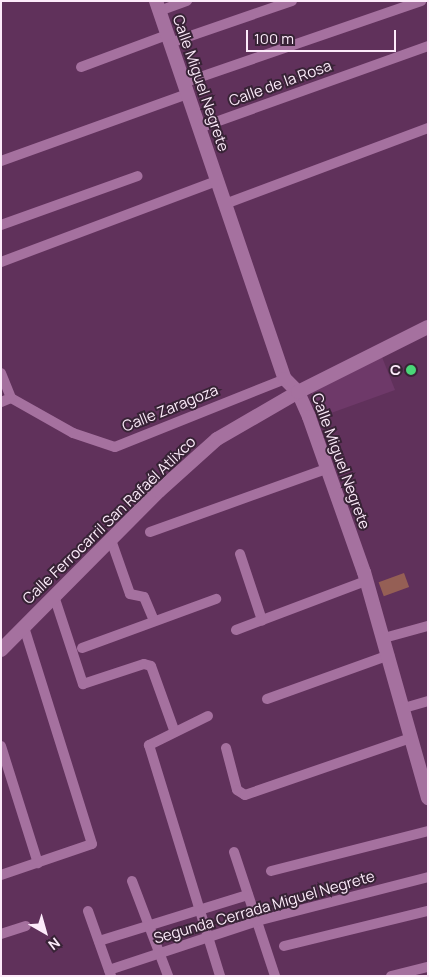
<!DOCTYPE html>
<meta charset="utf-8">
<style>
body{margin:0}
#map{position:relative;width:429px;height:977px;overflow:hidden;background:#60315b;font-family:Manrope,sans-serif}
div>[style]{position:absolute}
.built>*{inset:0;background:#6e3969}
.green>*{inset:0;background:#955f55;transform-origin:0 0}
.street>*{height:10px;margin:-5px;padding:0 5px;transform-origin:5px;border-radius:5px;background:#a5719f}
.secondary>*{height:14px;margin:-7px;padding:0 7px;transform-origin:7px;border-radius:7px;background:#a5719f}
.dots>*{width:14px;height:14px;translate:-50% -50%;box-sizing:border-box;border:2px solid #382336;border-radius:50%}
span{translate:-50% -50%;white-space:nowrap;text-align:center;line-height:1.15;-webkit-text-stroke:4px #382336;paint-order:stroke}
.street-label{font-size:15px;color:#fcebfa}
.poi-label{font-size:15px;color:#fcebfa;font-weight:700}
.right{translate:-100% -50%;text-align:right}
.frame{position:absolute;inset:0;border:2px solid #fcebfa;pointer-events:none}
.north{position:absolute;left:20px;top:907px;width:50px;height:50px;-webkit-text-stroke:4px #382336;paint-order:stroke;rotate:142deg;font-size:14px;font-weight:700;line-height:20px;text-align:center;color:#fcebfa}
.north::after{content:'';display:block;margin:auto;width:18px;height:22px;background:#fcebfa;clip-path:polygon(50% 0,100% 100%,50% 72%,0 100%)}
.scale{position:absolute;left:246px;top:30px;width:150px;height:22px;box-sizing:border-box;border:2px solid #fcebfa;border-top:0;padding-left:6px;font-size:15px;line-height:18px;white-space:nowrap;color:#fcebfa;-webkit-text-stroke:4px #382336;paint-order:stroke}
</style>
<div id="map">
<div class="built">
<div style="clip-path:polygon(382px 357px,395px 390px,320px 417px,311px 391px)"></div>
</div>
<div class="green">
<div style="left:404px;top:573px;width:15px;height:27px;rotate:70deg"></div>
</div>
<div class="street">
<div style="left:159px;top:11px;width:30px;rotate:-20deg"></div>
<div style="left:170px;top:43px;width:129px;rotate:-19deg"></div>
<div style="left:81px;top:67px;width:92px;rotate:-20.4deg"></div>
<div style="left:183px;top:83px;width:252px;rotate:-19deg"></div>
<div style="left:199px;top:128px;width:243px;rotate:-19.7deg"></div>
<div style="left:1px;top:161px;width:198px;rotate:-19.8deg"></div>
<div style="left:225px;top:204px;width:217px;rotate:-20.5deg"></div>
<div style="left:1px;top:225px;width:145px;rotate:-19.7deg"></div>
<div style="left:1px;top:262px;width:231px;rotate:-20.6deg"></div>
<div style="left:1px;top:373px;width:27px;rotate:68deg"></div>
<div style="left:11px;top:398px;width:71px;rotate:29.4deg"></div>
<div style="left:73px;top:433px;width:44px;rotate:18.4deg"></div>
<div style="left:115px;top:447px;width:183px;rotate:-21.8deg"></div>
<div style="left:1px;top:402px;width:11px;rotate:-22deg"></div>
<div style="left:150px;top:532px;width:187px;rotate:-19.7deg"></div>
<div style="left:111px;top:540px;width:57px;rotate:70.6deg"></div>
<div style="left:130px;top:594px;width:14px;rotate:12deg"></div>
<div style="left:144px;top:597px;width:26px;rotate:67deg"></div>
<div style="left:240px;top:554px;width:70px;rotate:71.6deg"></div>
<div style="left:54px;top:596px;width:93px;rotate:71.8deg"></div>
<div style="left:83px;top:684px;width:64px;rotate:-18.2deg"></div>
<div style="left:144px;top:664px;width:7px;rotate:16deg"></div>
<div style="left:151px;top:666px;width:68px;rotate:70.2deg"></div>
<div style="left:236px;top:630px;width:139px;rotate:-20.7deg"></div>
<div style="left:384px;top:638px;width:46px;rotate:-15.3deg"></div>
<div style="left:82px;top:648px;width:143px;rotate:-20.1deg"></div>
<div style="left:267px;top:699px;width:130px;rotate:-19.8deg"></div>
<div style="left:404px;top:708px;width:25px;rotate:-16deg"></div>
<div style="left:208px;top:716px;width:66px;rotate:153.8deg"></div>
<div style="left:149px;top:745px;width:242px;rotate:72.9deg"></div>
<div style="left:1px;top:746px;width:123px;rotate:72.5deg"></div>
<div style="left:226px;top:748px;width:43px;rotate:75.3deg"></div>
<div style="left:237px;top:790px;width:9px;rotate:32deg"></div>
<div style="left:245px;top:795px;width:176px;rotate:-19deg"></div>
<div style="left:234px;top:852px;width:131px;rotate:71.7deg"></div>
<div style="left:271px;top:871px;width:162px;rotate:-14.3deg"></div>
<div style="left:1px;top:875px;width:96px;rotate:-18.8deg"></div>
<div style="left:92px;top:844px;width:227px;rotate:-107.4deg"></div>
<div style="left:132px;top:881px;width:102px;rotate:69.2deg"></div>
<div style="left:88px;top:911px;width:69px;rotate:70.5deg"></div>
<div style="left:1px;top:934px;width:26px;rotate:-18deg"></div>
<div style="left:99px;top:941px;width:156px;rotate:-17.2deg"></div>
<div style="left:284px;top:946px;width:148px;rotate:-13.7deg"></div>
<div style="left:109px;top:970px;width:156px;rotate:-18.3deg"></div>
<div style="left:257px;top:921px;width:177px;rotate:-14.4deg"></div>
<div style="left:391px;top:976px;width:38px;rotate:-14deg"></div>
</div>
<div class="secondary">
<div style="left:156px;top:1px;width:399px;rotate:71.2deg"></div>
<div style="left:285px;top:379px;width:18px;rotate:45deg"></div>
<div style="left:298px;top:392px;width:27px;rotate:66deg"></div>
<div style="left:309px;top:417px;width:164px;rotate:70.5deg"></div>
<div style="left:364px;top:572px;width:235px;rotate:74.2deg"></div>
<div style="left:1px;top:650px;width:224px;rotate:-45.2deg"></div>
<div style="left:159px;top:491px;width:78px;rotate:-41.9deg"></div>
<div style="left:217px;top:439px;width:94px;rotate:-30.1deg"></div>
<div style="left:298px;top:392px;width:145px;rotate:-26.6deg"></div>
</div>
<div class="dots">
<div style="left:411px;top:370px;background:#4ad778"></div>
</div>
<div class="street-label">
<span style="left:201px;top:83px;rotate:71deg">Calle Miguel Negrete</span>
<span style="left:280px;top:83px;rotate:-20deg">Calle de la Rosa</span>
<span style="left:170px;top:408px;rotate:-22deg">Calle Zaragoza</span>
<span style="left:341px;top:461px;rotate:70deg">Calle Miguel Negrete</span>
<span style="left:109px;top:520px;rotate:-44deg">Calle Ferrocarril San Rafaél Atlixco</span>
<span style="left:264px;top:907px;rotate:-16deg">Segunda Cerrada Miguel Negrete</span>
</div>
<div class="poi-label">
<span class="right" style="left:401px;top:370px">C</span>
</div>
<div class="frame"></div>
<div class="north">N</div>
<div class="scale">100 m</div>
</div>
